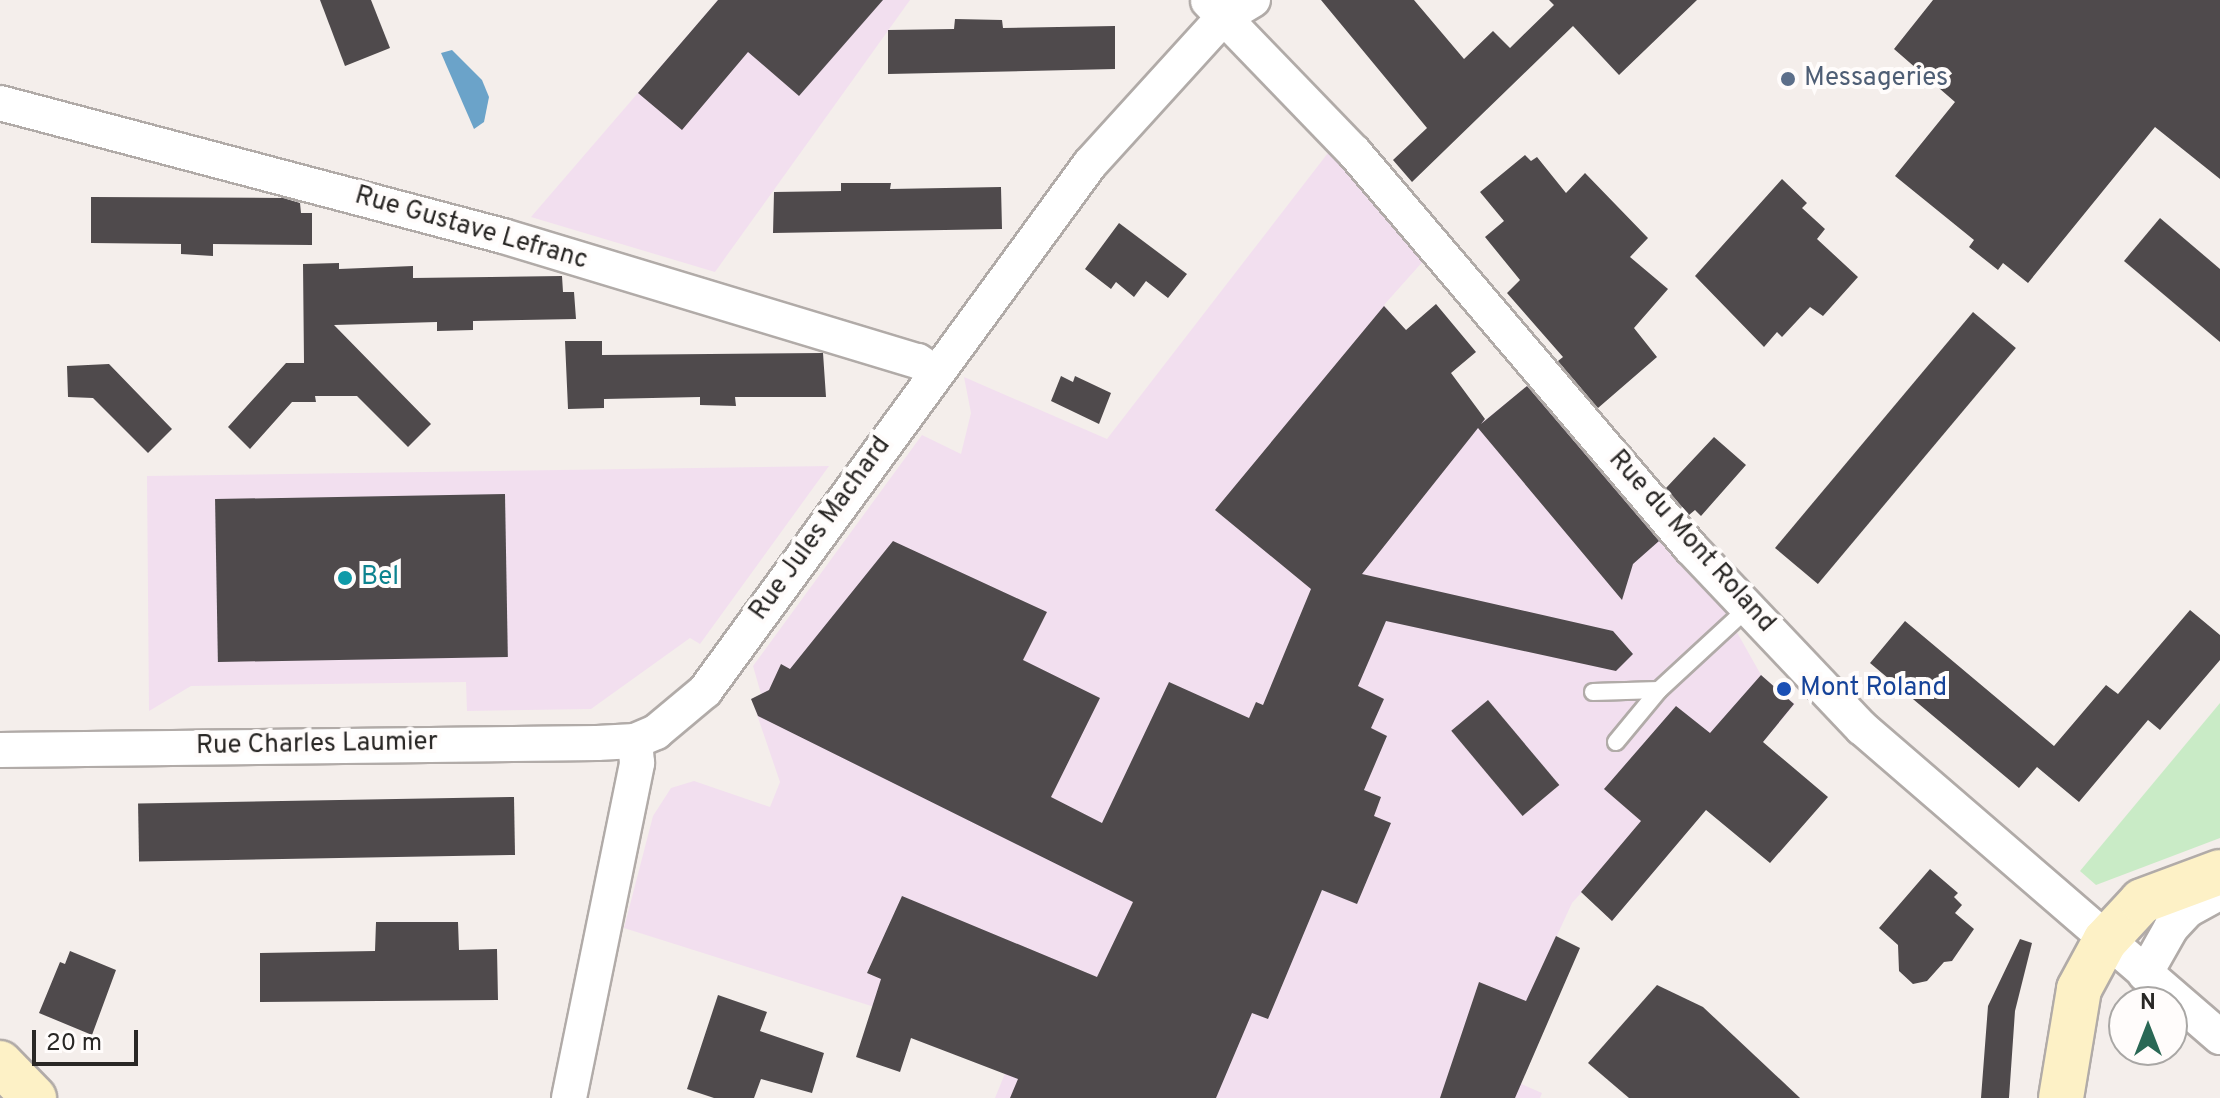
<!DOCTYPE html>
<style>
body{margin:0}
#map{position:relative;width:2220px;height:1098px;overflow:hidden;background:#f4eeeb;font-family:Overpass,sans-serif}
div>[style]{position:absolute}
.industrial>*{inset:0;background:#f2dfef}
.green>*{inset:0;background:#c9ebc6}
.water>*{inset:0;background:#6ba3c9}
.building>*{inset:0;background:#4f4a4c;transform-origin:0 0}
.roads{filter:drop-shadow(2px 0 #b1aba8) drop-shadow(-2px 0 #b1aba8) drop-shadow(0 2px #b1aba8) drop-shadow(0 -2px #b1aba8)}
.lane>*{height:16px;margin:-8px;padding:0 8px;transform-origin:8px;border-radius:8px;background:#fff}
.street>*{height:34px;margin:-17px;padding:0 17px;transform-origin:17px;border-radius:17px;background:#fff}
.secondary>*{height:44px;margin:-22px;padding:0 22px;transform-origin:22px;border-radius:22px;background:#fdf1c6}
.dots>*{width:22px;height:22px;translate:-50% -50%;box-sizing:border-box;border:4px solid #fffcfb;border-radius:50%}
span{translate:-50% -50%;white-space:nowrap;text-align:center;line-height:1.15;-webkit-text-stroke:8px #fffcfb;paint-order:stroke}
.service-label{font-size:26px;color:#4e5e75}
.left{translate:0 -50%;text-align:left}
.street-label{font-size:26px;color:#292725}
.culture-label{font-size:26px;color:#0d838f}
.transit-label{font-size:26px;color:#164399}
.north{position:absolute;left:2108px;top:986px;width:80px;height:80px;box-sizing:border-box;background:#fffcfb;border:2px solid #a9a7a5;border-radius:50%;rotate:0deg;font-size:22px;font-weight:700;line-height:32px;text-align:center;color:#292725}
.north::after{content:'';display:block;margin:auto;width:28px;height:36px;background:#2a6855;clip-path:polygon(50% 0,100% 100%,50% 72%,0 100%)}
.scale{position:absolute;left:32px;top:1030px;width:106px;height:36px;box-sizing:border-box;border:4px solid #292725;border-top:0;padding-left:10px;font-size:24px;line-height:28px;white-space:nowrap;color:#292725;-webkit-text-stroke:6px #fffcfb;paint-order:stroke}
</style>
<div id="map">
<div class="industrial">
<div style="clip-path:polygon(718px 0,910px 0,715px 272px,531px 217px)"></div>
<div style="clip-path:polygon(1331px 149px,1425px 259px,1384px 305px,1484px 421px,1532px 382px,1725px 611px,1761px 675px,1795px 704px,1612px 921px,1582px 892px,1572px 903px,1494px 1072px,1542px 1093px,1540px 1098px,995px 1098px,1014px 1051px,624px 928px,653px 816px,671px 788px,694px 781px,770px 807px,780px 782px,752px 700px,761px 694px,753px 666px,922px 435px,961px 454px,971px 413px,964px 377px,1107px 439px)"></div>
<div style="clip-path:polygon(829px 466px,700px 644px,690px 638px,591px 709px,467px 711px,466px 682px,191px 686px,149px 711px,147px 476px)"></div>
</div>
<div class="green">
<div style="clip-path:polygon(2220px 703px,2220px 838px,2096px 885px,2080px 871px)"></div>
</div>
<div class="water">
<div style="clip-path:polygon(452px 50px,482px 80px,489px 97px,484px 122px,474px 129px,441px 53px)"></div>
</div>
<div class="building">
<div style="clip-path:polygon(320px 0,371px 0,390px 48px,345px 66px)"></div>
<div style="clip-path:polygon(718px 0,883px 0,799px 96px,748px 52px,682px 130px,638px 93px)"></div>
<div style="clip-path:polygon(1321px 0,1414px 0,1464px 59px,1493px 31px,1510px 48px,1554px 5px,1549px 0,1697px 0,1619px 75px,1573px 26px,1412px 182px,1393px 160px,1427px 128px)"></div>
<div style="clip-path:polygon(1933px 0,2220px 0,2220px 179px,2155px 127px,2028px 283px,2003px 263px,1998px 270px,1969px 247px,1974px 240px,1895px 176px,1955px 102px,1894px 49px)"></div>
<div style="clip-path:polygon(955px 19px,1002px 20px,1003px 28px,1115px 26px,1115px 69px,888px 74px,888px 30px,954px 29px)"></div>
<div style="clip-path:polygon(1525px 155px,1531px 161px,1537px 157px,1566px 193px,1585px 173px,1648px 238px,1630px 257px,1668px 289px,1634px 328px,1657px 357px,1598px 408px,1558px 361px,1563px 357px,1507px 293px,1520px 280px,1485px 237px,1504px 221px,1480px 192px)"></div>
<div style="clip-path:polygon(1782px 179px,1807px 203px,1802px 208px,1825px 229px,1817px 239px,1858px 277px,1823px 316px,1810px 307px,1782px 337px,1777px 332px,1764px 347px,1695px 276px)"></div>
<div style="clip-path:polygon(841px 183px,891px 183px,890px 189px,1001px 187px,1002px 229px,773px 233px,774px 192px,841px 191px)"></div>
<div style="clip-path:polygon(91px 197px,283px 198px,300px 203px,301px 213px,312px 213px,312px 245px,213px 244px,213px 256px,181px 254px,181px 244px,91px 243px)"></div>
<div style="clip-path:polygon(2160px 218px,2220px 269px,2220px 342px,2124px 261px)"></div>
<div style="clip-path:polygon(1119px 223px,1187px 274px,1168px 298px,1146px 281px,1134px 297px,1116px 282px,1111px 289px,1085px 269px)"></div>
<div style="clip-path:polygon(339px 263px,339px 269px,413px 266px,413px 278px,562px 276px,563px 292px,574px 292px,576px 319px,473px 321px,473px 330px,437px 331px,437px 322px,334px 325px,431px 424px,408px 447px,357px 396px,315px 396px,316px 402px,292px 402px,250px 449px,228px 427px,286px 363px,304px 363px,303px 264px)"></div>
<div style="clip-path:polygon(1436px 304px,1476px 352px,1451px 373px,1485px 419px,1481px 424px,1527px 386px,1659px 541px,1633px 564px,1622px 600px,1478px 428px,1362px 574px,1613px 631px,1633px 654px,1616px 671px,1386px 621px,1358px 686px,1384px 699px,1371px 728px,1387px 736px,1364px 790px,1381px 797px,1374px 816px,1391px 823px,1357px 904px,1322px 890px,1268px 1019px,1252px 1013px,1216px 1098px,1010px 1098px,1018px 1079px,911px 1038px,900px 1072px,856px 1057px,881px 979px,867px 973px,902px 896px,1097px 977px,1133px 902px,758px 716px,751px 699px,769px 690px,781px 664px,790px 669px,893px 541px,1047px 612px,1023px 660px,1100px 698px,1051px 797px,1102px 823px,1169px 682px,1249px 718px,1256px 702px,1263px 705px,1311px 589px,1215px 510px,1384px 306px,1406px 330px)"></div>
<div style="left:1973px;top:312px;width:56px;height:308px;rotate:40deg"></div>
<div style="clip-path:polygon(565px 341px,602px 341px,602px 355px,823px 353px,826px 397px,735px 397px,736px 406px,700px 405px,700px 397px,604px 399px,604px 408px,568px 409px)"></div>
<div style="clip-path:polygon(109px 364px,172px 429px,148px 453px,93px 398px,68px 397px,67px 366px)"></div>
<div style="clip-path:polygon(1061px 376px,1073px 382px,1075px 376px,1111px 393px,1099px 424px,1051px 401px)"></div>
<div style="clip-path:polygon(1714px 437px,1746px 465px,1701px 516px,1695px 510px,1689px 515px,1666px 488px)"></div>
<div style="left:505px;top:494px;width:163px;height:290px;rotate:89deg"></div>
<div style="clip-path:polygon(2190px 610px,2220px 635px,2220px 660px,2160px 730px,2148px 720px,2079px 802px,2037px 767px,2019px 788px,1870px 663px,1905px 621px,2054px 746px,2106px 685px,2118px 694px)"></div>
<div style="clip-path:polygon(1761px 675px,1794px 704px,1763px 742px,1828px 797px,1770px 863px,1706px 810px,1612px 921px,1581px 892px,1641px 821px,1604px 789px,1676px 706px,1710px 733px)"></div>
<div style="left:1488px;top:700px;width:111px;height:48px;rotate:50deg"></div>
<div style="left:514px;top:797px;width:58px;height:376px;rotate:89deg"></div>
<div style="clip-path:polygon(1930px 869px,1958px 893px,1954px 897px,1962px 905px,1955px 913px,1974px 929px,1952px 961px,1944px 962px,1927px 981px,1913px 984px,1899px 971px,1898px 945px,1879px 928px)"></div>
<div style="clip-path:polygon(376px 922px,458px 922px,459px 950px,497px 949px,498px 1000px,260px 1002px,260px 953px,375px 951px)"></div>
<div style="clip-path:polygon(1556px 936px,1580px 948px,1515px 1098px,1440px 1098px,1479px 982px,1526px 1001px)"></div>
<div style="clip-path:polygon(2020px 939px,2032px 943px,2015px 1011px,2009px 1098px,1981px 1098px,1988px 1006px)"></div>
<div style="clip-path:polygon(70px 951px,116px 970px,92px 1035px,39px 1013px,60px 962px,65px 964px)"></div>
<div style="clip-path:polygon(1657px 985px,1703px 1007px,1800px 1098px,1629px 1098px,1588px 1063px)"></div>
<div style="clip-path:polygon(718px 995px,767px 1012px,760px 1031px,824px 1053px,812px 1093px,761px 1079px,754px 1098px,714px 1098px,687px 1089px)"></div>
</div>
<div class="roads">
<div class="lane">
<div style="left:1593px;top:692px;width:66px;rotate:-1.7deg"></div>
<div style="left:1616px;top:742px;width:67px;rotate:-50.4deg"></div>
<div style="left:1659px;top:690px;width:121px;rotate:-42.7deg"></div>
</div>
<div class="street">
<div style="left:1208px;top:1px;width:210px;rotate:46deg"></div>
<div style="left:1354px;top:152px;width:520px;rotate:49.6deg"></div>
<div style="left:1691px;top:548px;width:248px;rotate:46.5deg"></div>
<div style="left:1862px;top:728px;width:473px;rotate:40.8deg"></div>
<div style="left:0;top:103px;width:520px;rotate:14.81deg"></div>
<div style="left:503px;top:236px;width:433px;rotate:16.8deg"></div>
<div style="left:918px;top:361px;width:22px;rotate:34deg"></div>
<div style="left:0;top:750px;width:597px;rotate:-0.67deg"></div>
<div style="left:597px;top:743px;width:38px;rotate:-3deg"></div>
<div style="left:635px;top:741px;width:23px;rotate:-23deg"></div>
<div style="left:656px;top:732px;width:64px;rotate:-39.9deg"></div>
<div style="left:705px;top:691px;width:653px;rotate:-53.85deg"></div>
<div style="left:1090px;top:164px;width:197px;rotate:-47.7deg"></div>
<div style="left:1223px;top:18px;width:35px;rotate:-31deg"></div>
<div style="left:2145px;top:974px;width:53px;rotate:-60.5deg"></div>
<div style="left:2171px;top:928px;width:25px;rotate:-47deg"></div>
<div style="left:2188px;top:910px;width:37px;rotate:-29deg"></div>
<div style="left:569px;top:1098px;width:342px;rotate:-78.5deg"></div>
<div style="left:637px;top:763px;width:22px;rotate:-95deg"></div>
</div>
<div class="secondary">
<div style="left:0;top:1063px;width:49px;rotate:45.8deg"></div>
<div style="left:2061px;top:1098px;width:110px;rotate:-80.6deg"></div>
<div style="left:2079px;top:989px;width:55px;rotate:-61.6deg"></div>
<div style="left:2105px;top:941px;width:54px;rotate:-47.2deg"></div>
<div style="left:2142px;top:901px;width:83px;rotate:-20.4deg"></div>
</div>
</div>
<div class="dots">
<div style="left:1788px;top:79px;background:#5c6f8a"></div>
<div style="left:345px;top:578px;background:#0f9aa8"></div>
<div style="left:1784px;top:689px;background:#1a4fb4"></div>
</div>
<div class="service-label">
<span class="left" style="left:1804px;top:79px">Messageries</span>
</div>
<div class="street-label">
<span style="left:471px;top:229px;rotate:16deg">Rue Gustave Lefranc</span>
<span style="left:821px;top:529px;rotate:-54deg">Rue Jules Machard</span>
<span style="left:1691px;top:542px;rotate:48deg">Rue du Mont Roland</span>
<span style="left:317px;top:745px;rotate:-1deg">Rue Charles Laumier</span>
</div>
<div class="culture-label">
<span class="left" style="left:361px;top:578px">Bel</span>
</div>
<div class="transit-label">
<span class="left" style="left:1800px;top:689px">Mont Roland</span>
</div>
<div class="north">N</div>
<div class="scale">20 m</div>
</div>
